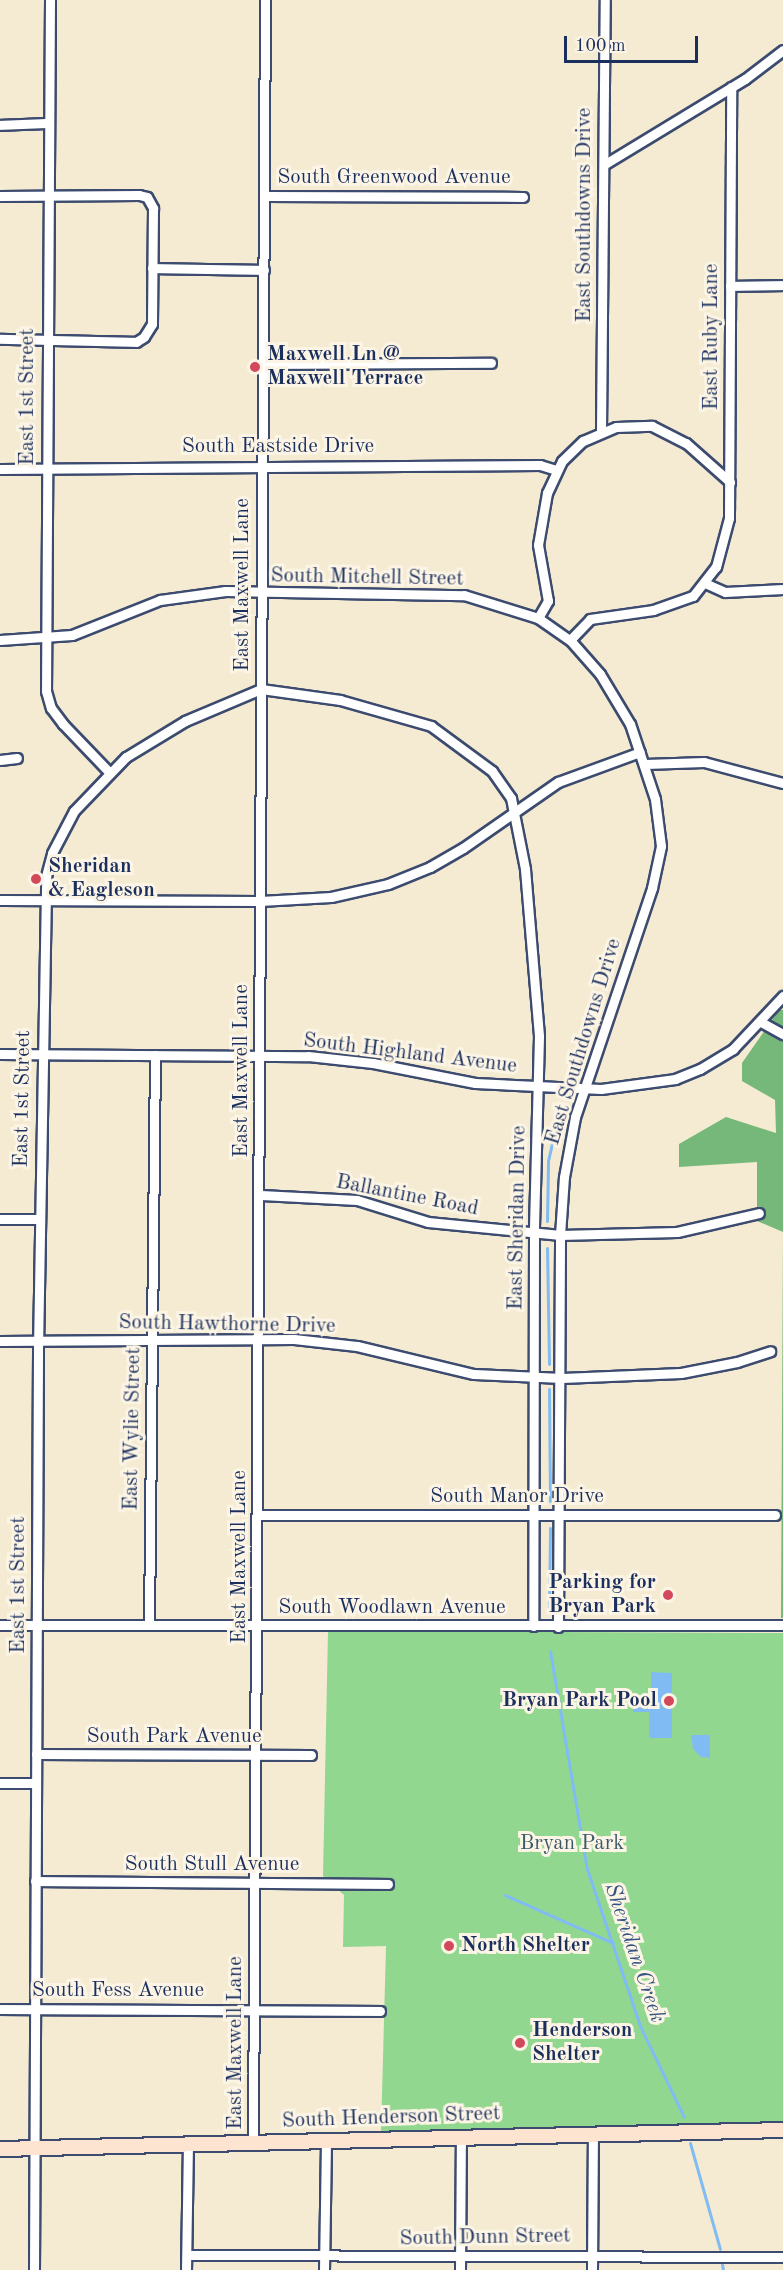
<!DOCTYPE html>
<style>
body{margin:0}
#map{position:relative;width:783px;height:2270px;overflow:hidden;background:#f4ebd2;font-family:"Old Standard TT",serif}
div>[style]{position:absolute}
.green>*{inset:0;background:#92d790}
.forest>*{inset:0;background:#75b87a}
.water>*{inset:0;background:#80bcf3}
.stream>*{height:3px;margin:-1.5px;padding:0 1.5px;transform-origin:1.5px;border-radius:1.5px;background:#80bcf3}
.roads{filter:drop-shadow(2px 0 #3c4b6f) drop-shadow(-2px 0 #3c4b6f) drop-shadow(0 2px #3c4b6f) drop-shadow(0 -2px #3c4b6f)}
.street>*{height:9px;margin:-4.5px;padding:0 4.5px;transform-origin:4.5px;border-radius:4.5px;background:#fff}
.secondary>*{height:14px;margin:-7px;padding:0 7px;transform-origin:7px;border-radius:7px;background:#fde4d1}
.dots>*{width:16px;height:16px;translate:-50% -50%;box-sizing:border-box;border:3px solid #fcf5e5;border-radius:50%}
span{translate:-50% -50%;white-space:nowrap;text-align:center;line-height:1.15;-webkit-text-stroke:6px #fcf5e5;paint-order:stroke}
.street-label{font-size:21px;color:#1b2f5e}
.poi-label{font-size:21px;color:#1b2f5e;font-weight:700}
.left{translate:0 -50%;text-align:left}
.right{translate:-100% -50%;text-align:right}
.park-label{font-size:21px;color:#39596a}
.water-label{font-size:22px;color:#345283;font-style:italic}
.scale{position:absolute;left:564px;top:36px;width:134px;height:27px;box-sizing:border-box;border:3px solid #1b2f5e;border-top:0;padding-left:8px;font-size:18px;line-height:21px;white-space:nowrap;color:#1b2f5e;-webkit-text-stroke:4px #fcf5e5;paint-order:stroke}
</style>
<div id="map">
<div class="green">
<div style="clip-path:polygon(328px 1631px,783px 1633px,783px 2124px,381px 2132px,386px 1946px,343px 1947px,344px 1895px,323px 1876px)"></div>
</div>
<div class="forest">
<div style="clip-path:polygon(779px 1010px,783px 1010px,783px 1618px,781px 1618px,783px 1232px,757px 1221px,757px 1162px,679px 1167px,679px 1144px,726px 1117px,776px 1133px,775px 1100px,742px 1081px,742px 1063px)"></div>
</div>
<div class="water">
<div style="clip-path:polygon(651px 1672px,672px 1673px,672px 1738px,649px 1738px,649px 1712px,633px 1712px,633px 1698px,651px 1698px)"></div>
<div style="clip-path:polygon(691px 1735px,710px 1735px,710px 1758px,701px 1757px,693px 1749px)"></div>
</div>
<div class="stream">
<div style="left:547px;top:1221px;width:60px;rotate:-89deg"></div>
<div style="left:548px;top:1161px;width:55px;rotate:-77.5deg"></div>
<div style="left:547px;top:1248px;width:116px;rotate:89deg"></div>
<div style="left:549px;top:1389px;width:112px;rotate:89.5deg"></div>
<div style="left:549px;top:1613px;width:85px;rotate:-89.3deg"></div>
<div style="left:550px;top:1651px;width:221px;rotate:80.4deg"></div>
<div style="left:587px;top:1869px;width:166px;rotate:71.3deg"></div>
<div style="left:640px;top:2026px;width:101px;rotate:64.2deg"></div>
<div style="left:505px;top:1895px;width:118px;rotate:24deg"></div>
<div style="left:690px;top:2143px;width:110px;rotate:74.2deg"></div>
<div style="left:722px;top:2264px;width:6px;rotate:81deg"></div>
</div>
<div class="roads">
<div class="street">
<div style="left:50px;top:0;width:691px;rotate:90.33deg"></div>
<div style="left:46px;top:691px;width:18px;rotate:74deg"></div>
<div style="left:51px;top:708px;width:20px;rotate:53deg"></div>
<div style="left:63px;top:724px;width:66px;rotate:46.2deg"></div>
<div style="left:0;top:125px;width:48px;rotate:-2.4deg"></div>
<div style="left:605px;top:164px;width:164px;rotate:-31.3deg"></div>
<div style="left:745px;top:79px;width:48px;rotate:-37.3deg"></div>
<div style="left:0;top:196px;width:139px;rotate:-0.4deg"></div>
<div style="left:139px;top:195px;width:8px;rotate:14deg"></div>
<div style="left:147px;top:197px;width:13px;rotate:61deg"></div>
<div style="left:153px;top:208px;width:116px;rotate:90.5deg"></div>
<div style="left:152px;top:324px;width:15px;rotate:122deg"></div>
<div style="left:144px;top:337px;width:9px;rotate:148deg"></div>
<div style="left:136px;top:342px;width:136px;rotate:-178.7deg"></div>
<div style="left:265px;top:196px;width:258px;rotate:0.2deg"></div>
<div style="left:152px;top:268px;width:112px;rotate:1deg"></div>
<div style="left:730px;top:286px;width:53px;rotate:-1.1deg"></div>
<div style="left:263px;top:364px;width:228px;rotate:-0.3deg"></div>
<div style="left:601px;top:431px;width:431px;rotate:-89.5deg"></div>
<div style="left:0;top:469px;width:540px;rotate:-0.42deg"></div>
<div style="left:540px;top:465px;width:17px;rotate:17deg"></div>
<div style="left:707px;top:584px;width:20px;rotate:24deg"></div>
<div style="left:725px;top:592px;width:58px;rotate:-3deg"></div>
<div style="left:538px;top:618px;width:20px;rotate:-60deg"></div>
<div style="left:548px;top:601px;width:57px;rotate:-100.1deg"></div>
<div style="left:538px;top:545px;width:53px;rotate:-80.2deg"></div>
<div style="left:547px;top:493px;width:35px;rotate:-65deg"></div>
<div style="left:562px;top:461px;width:29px;rotate:-44deg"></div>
<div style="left:583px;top:441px;width:36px;rotate:-23deg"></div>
<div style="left:616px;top:427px;width:36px;rotate:-2deg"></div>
<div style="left:652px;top:426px;width:38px;rotate:27deg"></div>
<div style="left:686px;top:443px;width:59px;rotate:41.6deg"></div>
<div style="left:0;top:640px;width:72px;rotate:-4deg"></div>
<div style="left:72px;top:635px;width:95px;rotate:-21.7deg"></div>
<div style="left:160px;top:600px;width:66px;rotate:-7.9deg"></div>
<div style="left:225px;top:591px;width:239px;rotate:1deg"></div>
<div style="left:464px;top:595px;width:77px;rotate:17.3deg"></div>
<div style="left:538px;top:618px;width:39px;rotate:35deg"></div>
<div style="left:570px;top:640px;width:29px;rotate:-46deg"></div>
<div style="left:590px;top:619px;width:64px;rotate:-8.1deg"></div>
<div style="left:653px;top:610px;width:42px;rotate:-19.3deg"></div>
<div style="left:693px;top:596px;width:37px;rotate:-52deg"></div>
<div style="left:716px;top:567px;width:51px;rotate:-75.1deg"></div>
<div style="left:729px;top:518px;width:431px;rotate:-89.7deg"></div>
<div style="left:0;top:760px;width:17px;rotate:-7deg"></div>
<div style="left:645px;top:764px;width:59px;rotate:-1.9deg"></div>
<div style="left:704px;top:762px;width:82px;rotate:14.9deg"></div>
<div style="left:0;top:900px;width:260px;rotate:0.2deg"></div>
<div style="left:260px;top:901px;width:71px;rotate:-3.2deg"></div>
<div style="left:331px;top:897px;width:58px;rotate:-12.8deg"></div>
<div style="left:388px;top:884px;width:45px;rotate:-22deg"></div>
<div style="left:430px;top:867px;width:38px;rotate:-30deg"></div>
<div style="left:463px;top:848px;width:116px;rotate:-34.8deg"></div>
<div style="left:558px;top:782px;width:87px;rotate:-20.1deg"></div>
<div style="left:761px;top:1022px;width:25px;rotate:29deg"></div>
<div style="left:0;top:1054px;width:308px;rotate:0.4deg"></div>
<div style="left:308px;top:1056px;width:65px;rotate:6.1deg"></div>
<div style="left:373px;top:1063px;width:104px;rotate:11.1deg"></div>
<div style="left:475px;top:1083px;width:126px;rotate:2.7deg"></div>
<div style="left:601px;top:1089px;width:75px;rotate:-7.7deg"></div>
<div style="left:675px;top:1079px;width:27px;rotate:-22deg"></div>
<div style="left:700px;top:1069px;width:39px;rotate:-31deg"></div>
<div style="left:733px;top:1049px;width:73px;rotate:-46.7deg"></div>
<div style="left:261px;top:1195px;width:96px;rotate:3deg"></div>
<div style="left:357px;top:1200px;width:74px;rotate:17.2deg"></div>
<div style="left:428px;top:1222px;width:133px;rotate:5.6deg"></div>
<div style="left:560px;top:1235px;width:117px;rotate:-1.5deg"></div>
<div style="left:677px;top:1232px;width:84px;rotate:-13deg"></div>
<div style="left:0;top:1219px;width:39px"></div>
<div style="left:0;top:1341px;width:294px;rotate:-0.4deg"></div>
<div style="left:294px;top:1339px;width:63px;rotate:6.3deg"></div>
<div style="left:357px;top:1346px;width:120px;rotate:13.5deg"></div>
<div style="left:474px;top:1374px;width:88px;rotate:2.6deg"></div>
<div style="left:562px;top:1378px;width:119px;rotate:-2.4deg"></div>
<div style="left:681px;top:1373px;width:57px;rotate:-11.1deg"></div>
<div style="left:737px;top:1362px;width:35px;rotate:-18deg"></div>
<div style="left:258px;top:1515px;width:517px"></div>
<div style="left:0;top:1625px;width:783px"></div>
<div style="left:149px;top:1625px;width:570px;rotate:-89.4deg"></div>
<div style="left:558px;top:1627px;width:392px;rotate:-89.7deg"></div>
<div style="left:560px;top:1235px;width:58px;rotate:-86.1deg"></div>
<div style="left:564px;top:1177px;width:61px;rotate:-79.6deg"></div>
<div style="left:575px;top:1117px;width:242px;rotate:-71.4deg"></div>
<div style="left:652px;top:888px;width:43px;rotate:-77.9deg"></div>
<div style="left:661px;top:846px;width:47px;rotate:-97.3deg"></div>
<div style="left:655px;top:799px;width:79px;rotate:-108.4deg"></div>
<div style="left:630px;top:724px;width:58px;rotate:-121deg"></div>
<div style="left:600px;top:674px;width:45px;rotate:-131.4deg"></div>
<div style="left:36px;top:1754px;width:275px;rotate:0.2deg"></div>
<div style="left:0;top:1783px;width:36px"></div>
<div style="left:35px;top:1881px;width:353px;rotate:0.5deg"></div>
<div style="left:0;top:2009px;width:380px;rotate:0.3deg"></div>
<div style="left:253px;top:2143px;width:2143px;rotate:-89.68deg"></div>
<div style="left:187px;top:2255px;width:596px;rotate:0.19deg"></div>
<div style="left:34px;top:2270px;width:921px;rotate:-89.75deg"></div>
<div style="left:38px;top:1349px;width:473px;rotate:-89deg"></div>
<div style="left:46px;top:876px;width:24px;rotate:-75deg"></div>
<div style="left:52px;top:853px;width:47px;rotate:-62.4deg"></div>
<div style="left:74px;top:811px;width:75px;rotate:-46.1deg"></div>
<div style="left:126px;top:757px;width:69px;rotate:-31.4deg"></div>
<div style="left:185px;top:721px;width:82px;rotate:-22.8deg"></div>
<div style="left:261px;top:689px;width:80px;rotate:7.9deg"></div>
<div style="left:340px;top:700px;width:95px;rotate:15.9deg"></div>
<div style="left:431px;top:726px;width:76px;rotate:36.4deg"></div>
<div style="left:492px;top:771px;width:33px;rotate:55deg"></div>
<div style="left:511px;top:798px;width:72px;rotate:78.8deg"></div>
<div style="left:525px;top:869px;width:168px;rotate:85.2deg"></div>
<div style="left:539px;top:1036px;width:197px;rotate:91.5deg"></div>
<div style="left:534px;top:1233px;width:393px;rotate:90.1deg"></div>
<div style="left:186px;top:2270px;width:127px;rotate:-89.1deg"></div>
<div style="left:324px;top:2270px;width:127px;rotate:-89.1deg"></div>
<div style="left:460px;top:2270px;width:134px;rotate:-89.6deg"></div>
<div style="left:592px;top:2270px;width:136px;rotate:-89.6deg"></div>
</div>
<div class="secondary">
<div style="left:0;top:2149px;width:783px;rotate:-1.39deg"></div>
</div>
</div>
<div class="dots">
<div style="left:255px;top:367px;background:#d1495b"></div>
<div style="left:36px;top:879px;background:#d1495b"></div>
<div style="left:668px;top:1595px;background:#d1495b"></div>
<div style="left:669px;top:1701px;background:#d1495b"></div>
<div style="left:449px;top:1946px;background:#d1495b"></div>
<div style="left:520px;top:2043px;background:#d1495b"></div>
</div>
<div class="street-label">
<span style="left:394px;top:178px">South Greenwood Avenue</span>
<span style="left:585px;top:215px;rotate:-90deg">East Southdowns Drive</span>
<span style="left:712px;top:337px;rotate:-90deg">East Ruby Lane</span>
<span style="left:28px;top:397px;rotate:-90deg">East 1st Street</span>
<span style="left:278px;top:447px">South Eastside Drive</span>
<span style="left:367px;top:578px;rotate:1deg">South Mitchell Street</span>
<span style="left:243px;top:585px;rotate:-90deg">East Maxwell Lane</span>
<span style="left:584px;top:1042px;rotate:-73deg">East Southdowns Drive</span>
<span style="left:410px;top:1054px;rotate:7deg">South Highland Avenue</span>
<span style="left:242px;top:1071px;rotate:-90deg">East Maxwell Lane</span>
<span style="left:23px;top:1099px;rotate:-89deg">East 1st Street</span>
<span style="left:407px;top:1196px;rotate:11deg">Ballantine Road</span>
<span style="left:518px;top:1218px;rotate:-89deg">East Sheridan Drive</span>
<span style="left:227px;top:1325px;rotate:1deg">South Hawthorne Drive</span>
<span style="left:133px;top:1429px;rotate:-89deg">East Wylie Street</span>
<span style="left:517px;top:1497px">South Manor Drive</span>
<span style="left:240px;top:1557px;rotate:-90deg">East Maxwell Lane</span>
<span style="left:19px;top:1585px;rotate:-90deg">East 1st Street</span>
<span style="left:392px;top:1608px">South Woodlawn Avenue</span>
<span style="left:174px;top:1737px">South Park Avenue</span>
<span style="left:212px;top:1865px">South Stull Avenue</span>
<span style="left:118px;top:1991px">South Fess Avenue</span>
<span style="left:236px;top:2043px;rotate:-90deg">East Maxwell Lane</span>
<span style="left:391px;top:2118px;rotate:-2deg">South Henderson Street</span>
<span style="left:485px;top:2238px;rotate:-1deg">South Dunn Street</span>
</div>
<div class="poi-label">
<span class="left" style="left:267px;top:367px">Maxwell Ln @<br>Maxwell Terrace</span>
<span class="left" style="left:48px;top:879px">Sheridan<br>&amp; Eagleson</span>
<span class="right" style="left:656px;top:1595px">Parking for<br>Bryan Park</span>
<span class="right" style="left:657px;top:1701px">Bryan Park Pool</span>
<span class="left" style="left:461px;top:1946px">North Shelter</span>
<span class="left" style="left:532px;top:2043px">Henderson<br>Shelter</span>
</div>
<div class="park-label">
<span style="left:572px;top:1844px">Bryan Park</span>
</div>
<div class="water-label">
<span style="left:634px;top:1953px;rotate:71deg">Sheridan Creek</span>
</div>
<div class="scale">100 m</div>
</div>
